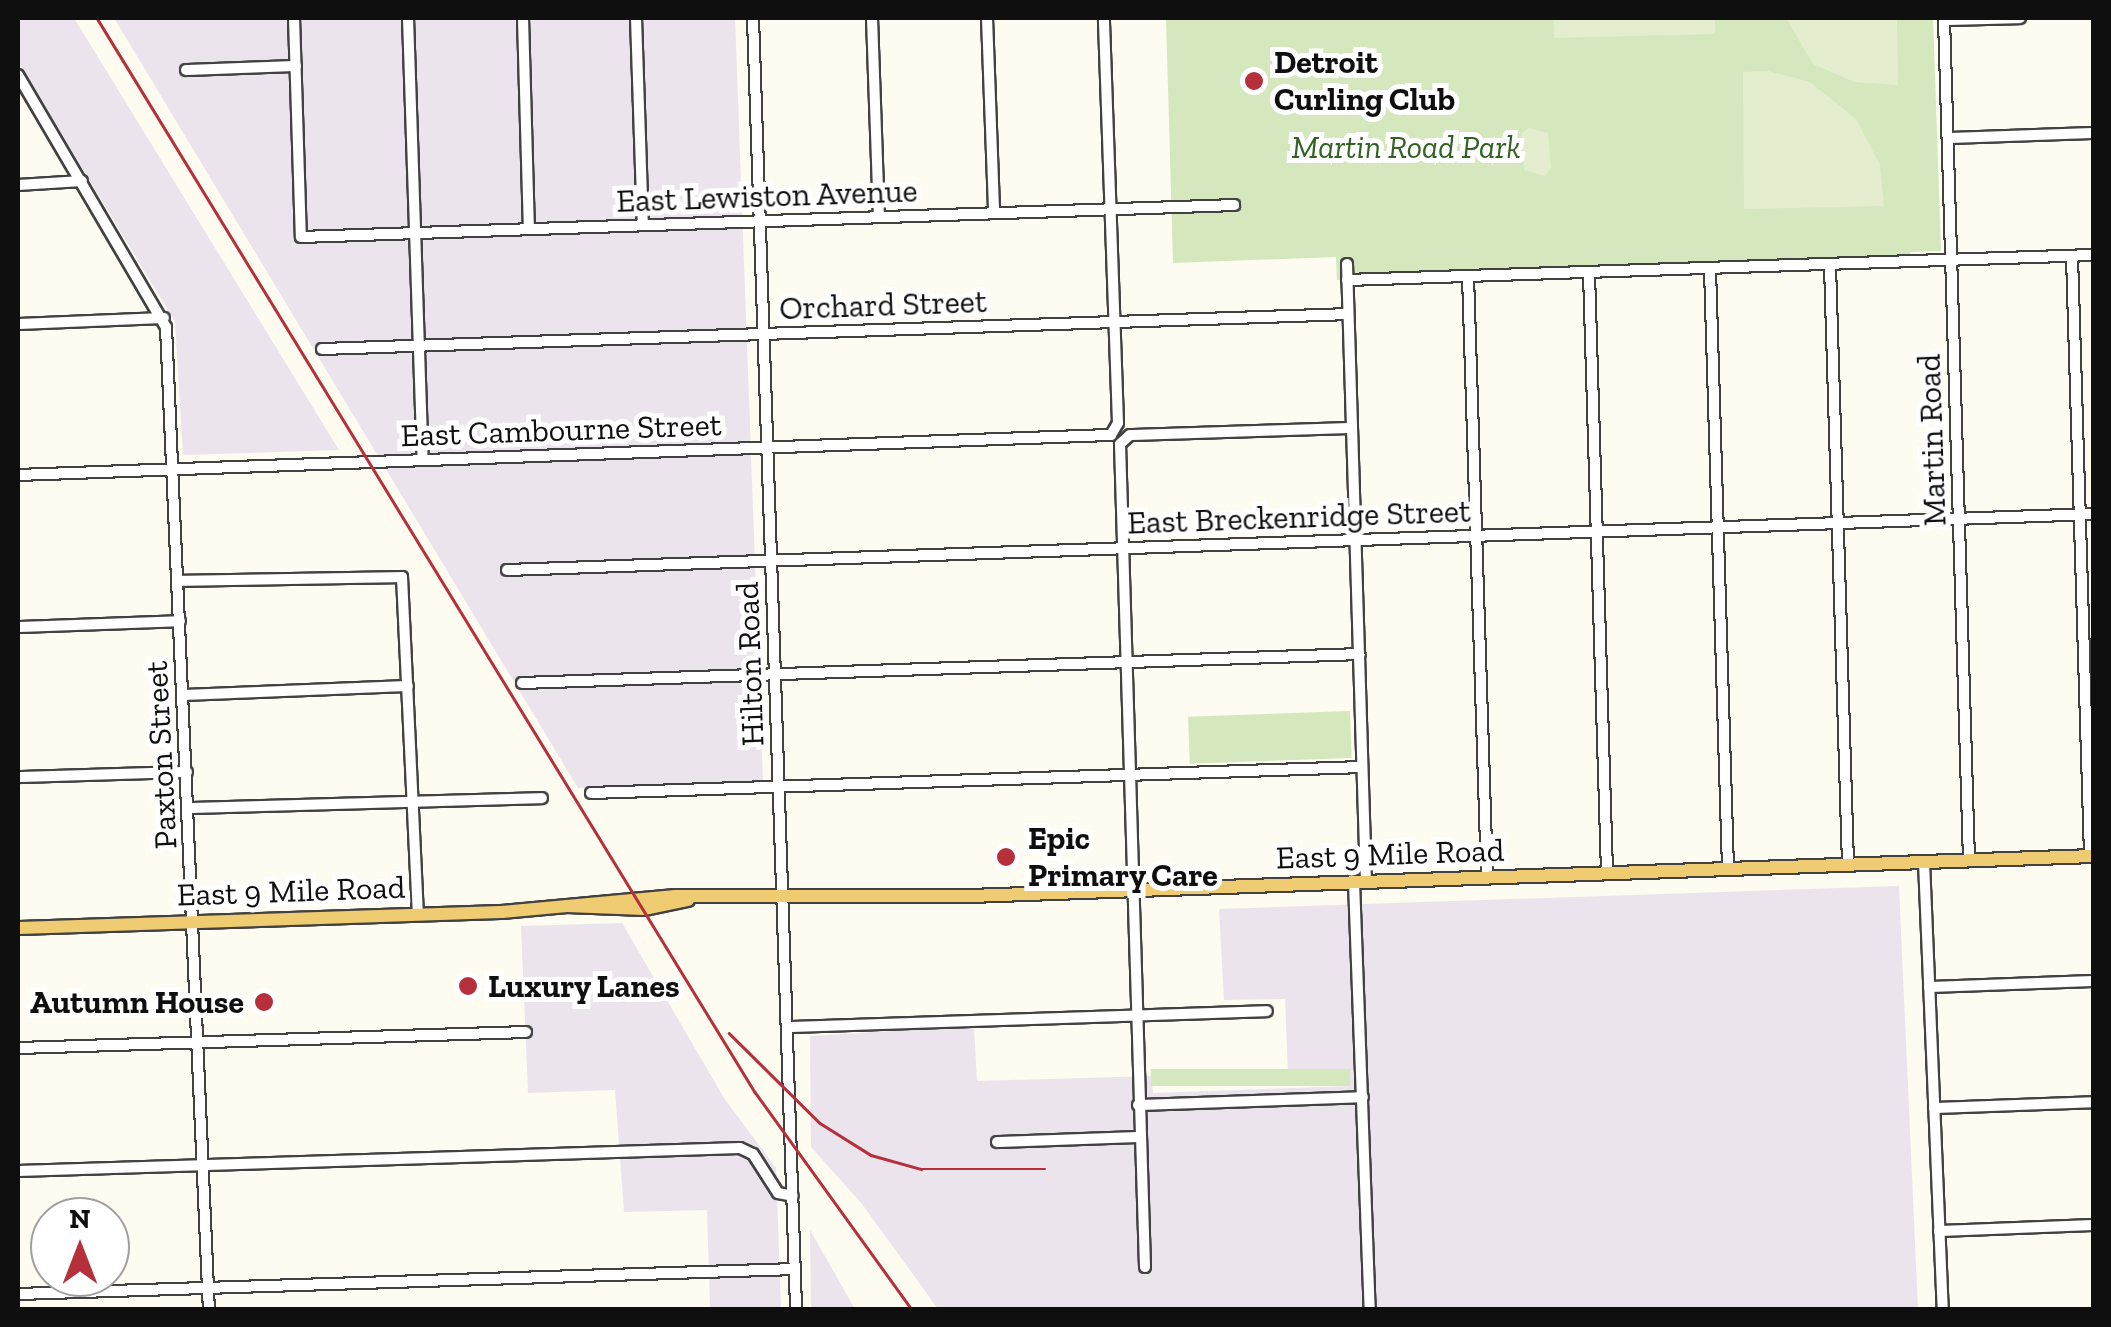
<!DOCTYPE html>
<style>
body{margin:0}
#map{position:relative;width:2111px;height:1327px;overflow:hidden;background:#fefbf1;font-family:"Zilla Slab",serif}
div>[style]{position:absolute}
.industrial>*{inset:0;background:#ebe4ed}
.green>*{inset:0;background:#d4e7bd;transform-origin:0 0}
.pitch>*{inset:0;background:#e4eece}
.roads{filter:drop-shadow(2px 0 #424242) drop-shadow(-2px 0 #424242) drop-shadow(0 2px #424242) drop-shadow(0 -2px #424242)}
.minor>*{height:10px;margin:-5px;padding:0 5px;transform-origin:5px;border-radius:5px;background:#fff}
.major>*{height:12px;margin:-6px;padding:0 6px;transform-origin:6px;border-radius:6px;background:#efcc71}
.rail>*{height:2.5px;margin:-1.25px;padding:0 1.25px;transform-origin:1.25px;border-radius:1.25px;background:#b5303a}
.dots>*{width:28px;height:28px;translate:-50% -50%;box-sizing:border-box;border:5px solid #fff;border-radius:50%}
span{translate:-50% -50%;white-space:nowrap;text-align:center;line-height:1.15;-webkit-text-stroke:10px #fff;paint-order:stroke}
.poi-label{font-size:32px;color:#0f0f0f;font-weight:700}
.left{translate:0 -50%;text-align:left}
.right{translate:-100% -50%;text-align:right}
.park-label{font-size:32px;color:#326223;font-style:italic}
.street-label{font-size:32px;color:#0f0f0f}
.frame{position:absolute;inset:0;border:20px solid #0f0f0f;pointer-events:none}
.north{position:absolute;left:30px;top:1197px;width:100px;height:100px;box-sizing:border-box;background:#fff;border:2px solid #9f9f9f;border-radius:50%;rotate:0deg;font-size:28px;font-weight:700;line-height:40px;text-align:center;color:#0f0f0f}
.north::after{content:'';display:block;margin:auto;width:35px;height:45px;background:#b5303a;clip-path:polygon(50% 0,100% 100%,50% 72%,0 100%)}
</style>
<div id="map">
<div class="industrial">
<div style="clip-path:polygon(18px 18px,74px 18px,339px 450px,183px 455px,175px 322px,18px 62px)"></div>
<div style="clip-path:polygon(114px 18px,735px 18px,763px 782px,578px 788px)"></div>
<div style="clip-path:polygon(1899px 886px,1918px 1309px,938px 1309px,862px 1204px,811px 1147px,810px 1036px,974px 1026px,977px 1081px,1151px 1076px,1153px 1093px,1350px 1086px,1349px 1069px,1288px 1071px,1285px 999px,1224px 1000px,1219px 909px)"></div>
<div style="clip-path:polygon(622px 923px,724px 1098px,776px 1168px,781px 1309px,710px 1309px,707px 1210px,624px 1212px,615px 1090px,528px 1093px,521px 926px)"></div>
<div style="clip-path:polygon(810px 1230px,855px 1309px,811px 1309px)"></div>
</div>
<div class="green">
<div style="clip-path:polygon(1166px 18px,1933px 18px,1941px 251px,1910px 252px,1910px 263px,1337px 280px,1336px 257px,1173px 263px)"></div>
<div style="left:1350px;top:711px;width:47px;height:162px;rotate:88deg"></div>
<div style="left:1350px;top:1069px;width:17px;height:199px;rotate:90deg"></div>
</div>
<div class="pitch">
<div style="clip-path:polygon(1554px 18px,1715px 18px,1715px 34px,1554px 38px)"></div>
<div style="clip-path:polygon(1786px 18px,1897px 18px,1898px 85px,1854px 82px,1813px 64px)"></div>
<div style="clip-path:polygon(1768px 71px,1810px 82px,1856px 119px,1880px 165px,1884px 206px,1744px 209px,1743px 72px)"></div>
<div style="clip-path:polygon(1528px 128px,1548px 133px,1551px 168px,1545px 176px,1524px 170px,1521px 134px)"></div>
</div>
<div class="roads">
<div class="minor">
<div style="left:294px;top:18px;width:219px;rotate:88.2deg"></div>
<div style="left:301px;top:237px;width:934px;rotate:-1.96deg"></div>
<div style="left:408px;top:18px;width:442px;rotate:88.1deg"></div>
<div style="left:523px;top:18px;width:211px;rotate:88.4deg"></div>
<div style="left:636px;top:18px;width:207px;rotate:88.1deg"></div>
<div style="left:753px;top:18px;width:1293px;rotate:88.09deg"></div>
<div style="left:872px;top:18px;width:199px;rotate:88deg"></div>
<div style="left:987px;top:18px;width:195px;rotate:87.9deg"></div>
<div style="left:1944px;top:18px;width:843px;rotate:88.3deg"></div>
<div style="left:1944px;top:20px;width:76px;rotate:-1.5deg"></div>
<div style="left:186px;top:70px;width:110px;rotate:-2.1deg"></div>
<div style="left:18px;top:75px;width:292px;rotate:59.6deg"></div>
<div style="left:166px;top:327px;width:984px;rotate:87.5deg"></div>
<div style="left:1948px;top:138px;width:146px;rotate:-2deg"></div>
<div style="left:18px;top:185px;width:64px;rotate:-3.6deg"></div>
<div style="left:2072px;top:256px;width:600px;rotate:88.28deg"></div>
<div style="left:1347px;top:264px;width:618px;rotate:88.24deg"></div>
<div style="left:1830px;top:265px;width:600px;rotate:88.28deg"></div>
<div style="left:1710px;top:269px;width:601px;rotate:88.28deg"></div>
<div style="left:1589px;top:273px;width:600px;rotate:88.28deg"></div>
<div style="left:1468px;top:276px;width:602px;rotate:88.19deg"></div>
<div style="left:1347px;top:280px;width:747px;rotate:-1.92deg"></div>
<div style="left:18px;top:324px;width:146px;rotate:-2.4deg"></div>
<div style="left:322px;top:349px;width:1027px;rotate:-1.95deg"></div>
<div style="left:18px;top:475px;width:1094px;rotate:-2.1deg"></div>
<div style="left:1111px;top:435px;width:14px;rotate:-60deg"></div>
<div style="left:1118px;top:423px;width:405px;rotate:-92deg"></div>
<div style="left:507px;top:570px;width:1588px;rotate:-2.02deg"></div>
<div style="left:178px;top:581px;width:224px;rotate:-1deg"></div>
<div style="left:402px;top:577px;width:337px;rotate:87.3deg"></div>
<div style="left:18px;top:627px;width:162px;rotate:-2.1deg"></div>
<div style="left:522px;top:683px;width:838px;rotate:-1.98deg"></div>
<div style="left:183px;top:695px;width:225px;rotate:-2.3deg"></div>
<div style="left:18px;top:777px;width:169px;rotate:-1.7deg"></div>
<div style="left:591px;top:793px;width:771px;rotate:-1.93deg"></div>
<div style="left:188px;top:808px;width:354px;rotate:-1.6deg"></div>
<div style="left:1924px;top:862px;width:448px;rotate:87.6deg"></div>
<div style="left:1354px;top:882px;width:428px;rotate:87.9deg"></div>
<div style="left:1929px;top:987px;width:165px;rotate:-2.1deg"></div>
<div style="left:789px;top:1027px;width:478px;rotate:-1.9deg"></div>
<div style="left:18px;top:1048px;width:508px;rotate:-1.8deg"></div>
<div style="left:1138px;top:1105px;width:225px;rotate:-2deg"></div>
<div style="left:1934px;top:1108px;width:160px;rotate:-2.1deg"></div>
<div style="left:997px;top:1142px;width:143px;rotate:-2deg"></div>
<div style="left:18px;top:1171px;width:722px;rotate:-1.82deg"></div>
<div style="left:740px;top:1148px;width:14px;rotate:25deg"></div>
<div style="left:753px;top:1154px;width:46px;rotate:57.3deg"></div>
<div style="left:778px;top:1193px;width:15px;rotate:11deg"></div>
<div style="left:1939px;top:1231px;width:155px;rotate:-2.2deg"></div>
<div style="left:1145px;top:1267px;width:823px;rotate:-91.74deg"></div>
<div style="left:1120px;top:444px;width:13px;rotate:-42deg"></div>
<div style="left:1130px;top:435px;width:222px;rotate:-1.8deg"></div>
<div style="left:18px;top:1294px;width:777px;rotate:-1.84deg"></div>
</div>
<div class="major">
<div style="left:567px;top:906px;width:77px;rotate:2.2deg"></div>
<div style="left:644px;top:909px;width:45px;rotate:-11.6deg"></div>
<div style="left:18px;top:928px;width:484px;rotate:-1.9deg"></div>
<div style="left:502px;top:912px;width:174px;rotate:-5.3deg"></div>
<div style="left:675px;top:896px;width:295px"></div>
<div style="left:970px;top:896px;width:1125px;rotate:-2.04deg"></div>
</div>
</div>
<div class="rail">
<div style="left:97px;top:18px;width:1260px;rotate:58.51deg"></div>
<div style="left:755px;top:1092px;width:269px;rotate:54.2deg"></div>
<div style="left:729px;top:1033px;width:128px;rotate:44.7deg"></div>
<div style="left:820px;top:1123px;width:60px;rotate:32.1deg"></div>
<div style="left:871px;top:1155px;width:52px;rotate:15.6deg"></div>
<div style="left:921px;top:1169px;width:124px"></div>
</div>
<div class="dots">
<div style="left:1254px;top:81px;background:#b5303a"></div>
<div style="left:1006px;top:857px;background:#b5303a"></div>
<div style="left:468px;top:986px;background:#b5303a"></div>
<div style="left:264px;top:1002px;background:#b5303a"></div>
</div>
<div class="poi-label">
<span class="left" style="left:1274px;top:81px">Detroit<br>Curling Club</span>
<span class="left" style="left:1028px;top:857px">Epic<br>Primary Care</span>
<span class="left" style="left:488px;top:986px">Luxury Lanes</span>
<span class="right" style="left:244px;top:1002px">Autumn House</span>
</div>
<div class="park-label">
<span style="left:1406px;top:147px">Martin Road Park</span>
</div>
<div class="street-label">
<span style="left:767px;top:196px;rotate:-2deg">East Lewiston Avenue</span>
<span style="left:883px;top:305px;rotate:-2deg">Orchard Street</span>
<span style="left:561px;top:430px;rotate:-2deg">East Cambourne Street</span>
<span style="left:1932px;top:440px;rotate:-92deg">Martin Road</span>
<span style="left:1299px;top:517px;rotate:-2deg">East Breckenridge Street</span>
<span style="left:750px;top:664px;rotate:-92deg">Hilton Road</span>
<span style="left:161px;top:755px;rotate:-93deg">Paxton Street</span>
<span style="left:1390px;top:854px;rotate:-2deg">East 9 Mile Road</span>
<span style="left:291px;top:891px;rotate:-2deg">East 9 Mile Road</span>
</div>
<div class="frame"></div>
<div class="north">N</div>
</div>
